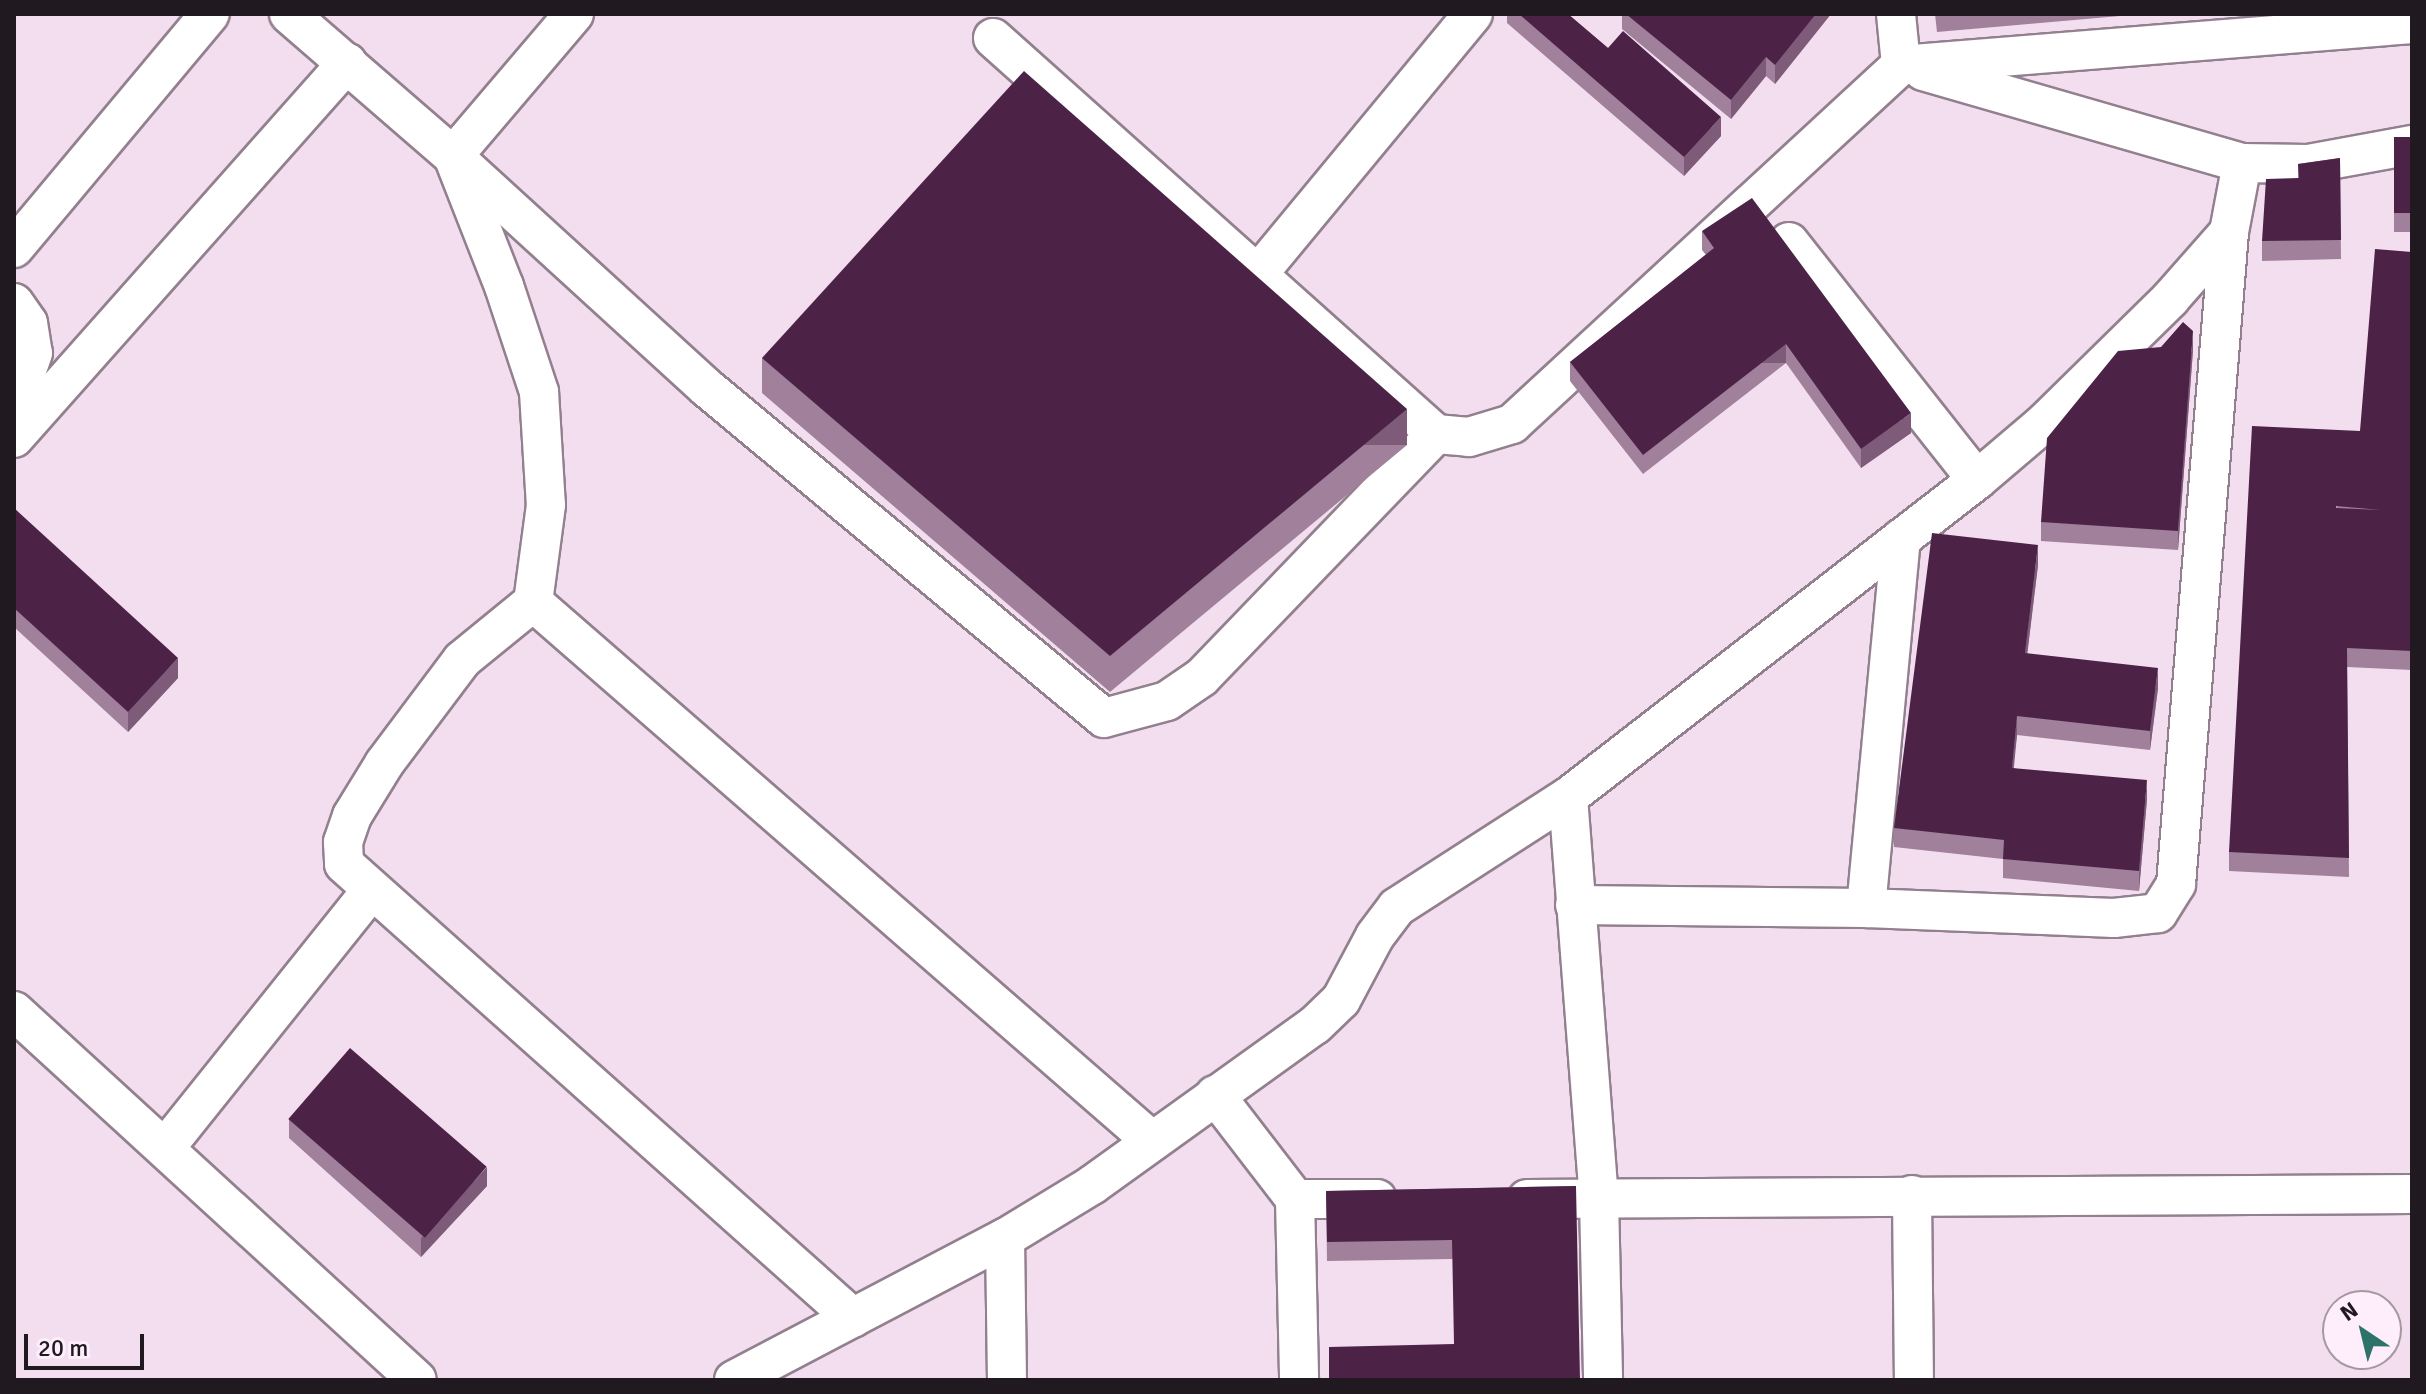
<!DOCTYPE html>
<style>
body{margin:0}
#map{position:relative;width:2426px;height:1394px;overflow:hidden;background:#f3deef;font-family:Signika,sans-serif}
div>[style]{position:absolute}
.roads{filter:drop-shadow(2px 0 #93808f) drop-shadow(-2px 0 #93808f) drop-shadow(0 2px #93808f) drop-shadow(0 -2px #93808f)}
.minor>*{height:38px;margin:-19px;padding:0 19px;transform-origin:19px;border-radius:19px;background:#fff}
.wall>*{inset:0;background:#a0809b;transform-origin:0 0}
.shaded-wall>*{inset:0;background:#7e5b79;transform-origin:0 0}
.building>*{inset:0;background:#4c2347;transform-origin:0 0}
span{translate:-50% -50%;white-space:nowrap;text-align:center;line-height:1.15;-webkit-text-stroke:8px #feedfb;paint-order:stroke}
.frame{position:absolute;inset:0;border:16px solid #20191f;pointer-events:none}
.north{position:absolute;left:2322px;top:1290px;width:80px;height:80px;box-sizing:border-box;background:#feedfb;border:2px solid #a598a3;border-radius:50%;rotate:325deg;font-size:22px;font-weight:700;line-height:32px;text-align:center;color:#20191f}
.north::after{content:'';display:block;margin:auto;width:28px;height:36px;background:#2d7369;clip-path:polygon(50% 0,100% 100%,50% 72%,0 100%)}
.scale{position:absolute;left:24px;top:1334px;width:120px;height:36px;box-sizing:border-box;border:4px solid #20191f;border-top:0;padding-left:10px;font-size:24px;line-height:28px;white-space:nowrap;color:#20191f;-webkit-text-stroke:6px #feedfb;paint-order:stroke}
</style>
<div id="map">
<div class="roads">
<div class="minor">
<div style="left:289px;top:14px;width:217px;rotate:40.9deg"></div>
<div style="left:453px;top:156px;width:344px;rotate:42.4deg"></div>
<div style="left:707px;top:388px;width:516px;rotate:39.73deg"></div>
<div style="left:1104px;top:718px;width:65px;rotate:-15.1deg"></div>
<div style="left:1167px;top:701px;width:42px;rotate:-34.4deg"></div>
<div style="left:1202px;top:677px;width:337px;rotate:-46.1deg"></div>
<div style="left:574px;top:14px;width:187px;rotate:130.4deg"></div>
<div style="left:453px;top:156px;width:140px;rotate:68.6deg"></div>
<div style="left:504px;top:286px;width:112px;rotate:71.7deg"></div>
<div style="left:539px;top:392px;width:113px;rotate:86.5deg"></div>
<div style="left:546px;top:505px;width:98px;rotate:97.6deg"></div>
<div style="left:533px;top:602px;width:92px;rotate:140.8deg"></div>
<div style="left:462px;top:660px;width:130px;rotate:126.9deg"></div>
<div style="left:384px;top:764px;width:61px;rotate:121.6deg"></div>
<div style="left:352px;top:816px;width:28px;rotate:109deg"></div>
<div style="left:343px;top:842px;width:22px;rotate:87deg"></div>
<div style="left:344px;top:864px;width:682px;rotate:41.73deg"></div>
<div style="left:1896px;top:14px;width:51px;rotate:84.4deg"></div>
<div style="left:993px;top:38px;width:594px;rotate:41.79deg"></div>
<div style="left:1436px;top:434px;width:33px;rotate:5deg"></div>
<div style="left:1469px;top:437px;width:45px;rotate:-16.8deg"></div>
<div style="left:1512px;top:424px;width:529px;rotate:-42.7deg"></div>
<div style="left:1901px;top:65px;width:513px;rotate:-4.59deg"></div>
<div style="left:1923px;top:71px;width:332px;rotate:16.1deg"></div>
<div style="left:1789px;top:242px;width:303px;rotate:51.7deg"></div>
<div style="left:14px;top:248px;width:305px;rotate:-50.1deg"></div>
<div style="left:1258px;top:274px;width:337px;rotate:-50.4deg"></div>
<div style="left:14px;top:303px;width:24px;rotate:55deg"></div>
<div style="left:28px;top:323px;width:30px;rotate:81deg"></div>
<div style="left:33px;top:353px;width:57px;rotate:109.4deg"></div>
<div style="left:14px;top:438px;width:502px;rotate:-48.39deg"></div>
<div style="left:533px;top:602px;width:821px;rotate:41.05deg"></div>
<div style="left:1568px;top:797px;width:403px;rotate:85.6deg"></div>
<div style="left:1599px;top:1199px;width:181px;rotate:88.7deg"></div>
<div style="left:1575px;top:905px;width:291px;rotate:0.6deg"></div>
<div style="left:1866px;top:908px;width:248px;rotate:2.3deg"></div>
<div style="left:2114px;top:918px;width:44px;rotate:-6.5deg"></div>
<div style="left:2158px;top:913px;width:34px;rotate:-58deg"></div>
<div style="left:2176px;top:884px;width:654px;rotate:-85.35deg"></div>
<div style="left:1866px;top:908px;width:371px;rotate:-84.6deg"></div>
<div style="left:14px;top:1011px;width:546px;rotate:42.48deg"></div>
<div style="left:1215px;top:1095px;width:131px;rotate:52.4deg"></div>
<div style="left:1295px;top:1199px;width:181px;rotate:88.7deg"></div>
<div style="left:165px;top:1148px;width:331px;rotate:-51.3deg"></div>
<div style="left:1912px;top:1195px;width:185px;rotate:89.4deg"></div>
<div style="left:1295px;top:1199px;width:82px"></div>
<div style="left:1527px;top:1199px;width:885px;rotate:-0.32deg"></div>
<div style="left:1005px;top:1238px;width:142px;rotate:89.2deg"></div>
<div style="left:734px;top:1380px;width:306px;rotate:-27.7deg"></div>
<div style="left:1005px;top:1238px;width:102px;rotate:-31.3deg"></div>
<div style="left:1092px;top:1185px;width:274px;rotate:-35.7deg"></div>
<div style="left:1315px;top:1025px;width:36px;rotate:-44deg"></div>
<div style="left:1341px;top:1000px;width:72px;rotate:-62deg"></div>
<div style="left:1375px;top:936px;width:36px;rotate:-53deg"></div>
<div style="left:1397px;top:907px;width:203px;rotate:-32.8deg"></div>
<div style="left:1568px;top:797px;width:517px;rotate:-37.78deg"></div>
<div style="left:1977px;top:480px;width:88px;rotate:-40.4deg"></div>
<div style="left:2044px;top:423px;width:177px;rotate:-44.5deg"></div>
<div style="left:2170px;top:299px;width:89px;rotate:-48.6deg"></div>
<div style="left:2229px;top:232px;width:70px;rotate:-79.3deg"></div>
<div style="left:2242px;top:163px;width:66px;rotate:0.9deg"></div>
<div style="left:2308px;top:164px;width:106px;rotate:-10.4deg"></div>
</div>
</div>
<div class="wall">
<div style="clip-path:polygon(1507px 14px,1568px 14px,1608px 48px,1721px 136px,1684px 176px,1507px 23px)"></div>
<div style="clip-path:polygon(1622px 14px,1831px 14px,1775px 84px,1766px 76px,1731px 119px,1622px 29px)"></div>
<div style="clip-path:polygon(1935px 14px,2143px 14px,1937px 32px)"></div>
<div style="left:2394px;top:137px;width:18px;height:95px"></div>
<div style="clip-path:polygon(2340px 158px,2341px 259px,2262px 261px,2262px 241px,2298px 178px,2298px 164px)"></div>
<div style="clip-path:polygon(1702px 231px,1911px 433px,1861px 468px,1786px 363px,1643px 474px,1570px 381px,1570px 362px,1706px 255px,1702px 250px)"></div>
<div style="clip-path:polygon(2412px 252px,2412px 670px,2347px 667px,2349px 877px,2229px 871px,2229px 852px,2360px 431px)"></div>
<div style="clip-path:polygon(2193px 350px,2178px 550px,2041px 541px,2041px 522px)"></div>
<div style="clip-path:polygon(762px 358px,1407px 445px,1110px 692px,762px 393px)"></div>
<div style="clip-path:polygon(14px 508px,178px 678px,128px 732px,14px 627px)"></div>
<div style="clip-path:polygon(2038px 565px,2027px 654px,2158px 688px,2150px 750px,2017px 735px,2013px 768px,2147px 799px,2139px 891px,2003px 878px,2003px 859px,1894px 847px,1894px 828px)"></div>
<div style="clip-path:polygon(289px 1119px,487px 1186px,421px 1257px,289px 1138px)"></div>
<div style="clip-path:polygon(1576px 1186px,1452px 1259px,1327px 1261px,1326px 1191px)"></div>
</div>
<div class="shaded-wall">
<div style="clip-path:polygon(1816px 14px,1831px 14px,1775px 84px,1775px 65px)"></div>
<div style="clip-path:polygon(1766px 57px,1766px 76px,1731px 119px,1731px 100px)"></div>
<div style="clip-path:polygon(1721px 117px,1721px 136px,1684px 176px,1684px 157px)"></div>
<div style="clip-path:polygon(2193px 331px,2193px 350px,2178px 550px,2178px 531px)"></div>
<div style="left:1786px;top:344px;width:19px;height:181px;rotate:90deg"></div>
<div style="left:1407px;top:409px;width:36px;height:386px;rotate:90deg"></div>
<div style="clip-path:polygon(1911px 413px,1911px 433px,1861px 468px,1861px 449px)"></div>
<div style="clip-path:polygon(2038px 545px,2038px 565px,2025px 673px,2025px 653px)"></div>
<div style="clip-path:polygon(178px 658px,178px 678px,128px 732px,128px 712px)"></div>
<div style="clip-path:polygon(2158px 668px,2158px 688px,2150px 750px,2150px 731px)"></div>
<div style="clip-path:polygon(2017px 716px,2017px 735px,2012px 787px,2012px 768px)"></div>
<div style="clip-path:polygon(2147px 780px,2147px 799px,2139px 891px,2139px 871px)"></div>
<div style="clip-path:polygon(487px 1167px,487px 1186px,421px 1257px,421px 1238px)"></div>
</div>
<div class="building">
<div style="clip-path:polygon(1519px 14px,1568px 14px,1608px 48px,1623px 31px,1721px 117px,1684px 157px)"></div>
<div style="clip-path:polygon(1626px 14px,1816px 14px,1775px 65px,1766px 57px,1731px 100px)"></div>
<div style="clip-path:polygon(1024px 71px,1407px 409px,1110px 656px,762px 358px)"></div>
<div style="left:2394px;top:137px;width:18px;height:76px"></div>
<div style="clip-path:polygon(2340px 158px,2341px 240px,2262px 241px,2266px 179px,2299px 178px,2298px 164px)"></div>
<div style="clip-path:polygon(1752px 198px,1911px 413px,1861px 449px,1786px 344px,1643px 455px,1570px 362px,1714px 248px,1702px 231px)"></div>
<div style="clip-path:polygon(evenodd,2375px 249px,2412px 252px,2412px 651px,2347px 648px,2349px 858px,2229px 852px,2252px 426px,2360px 431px,2375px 249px,2336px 506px,2381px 510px,2336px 508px,2336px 506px)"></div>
<div style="clip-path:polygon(2183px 322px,2193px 331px,2178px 531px,2041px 522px,2047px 438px,2118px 351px,2161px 347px)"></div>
<div style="clip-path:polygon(14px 508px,178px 658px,128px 712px,14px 608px)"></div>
<div style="clip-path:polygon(1932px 533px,2038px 545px,2025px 653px,2158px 668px,2150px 731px,2017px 716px,2012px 768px,2147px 780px,2139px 871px,2003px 859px,2004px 840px,1894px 828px)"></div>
<div style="left:350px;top:1048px;width:181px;height:94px;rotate:41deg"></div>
<div style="clip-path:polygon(1576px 1186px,1580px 1380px,1329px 1380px,1329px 1347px,1454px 1344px,1452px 1240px,1327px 1242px,1326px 1191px)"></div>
</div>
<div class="frame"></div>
<div class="north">N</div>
<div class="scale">20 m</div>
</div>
